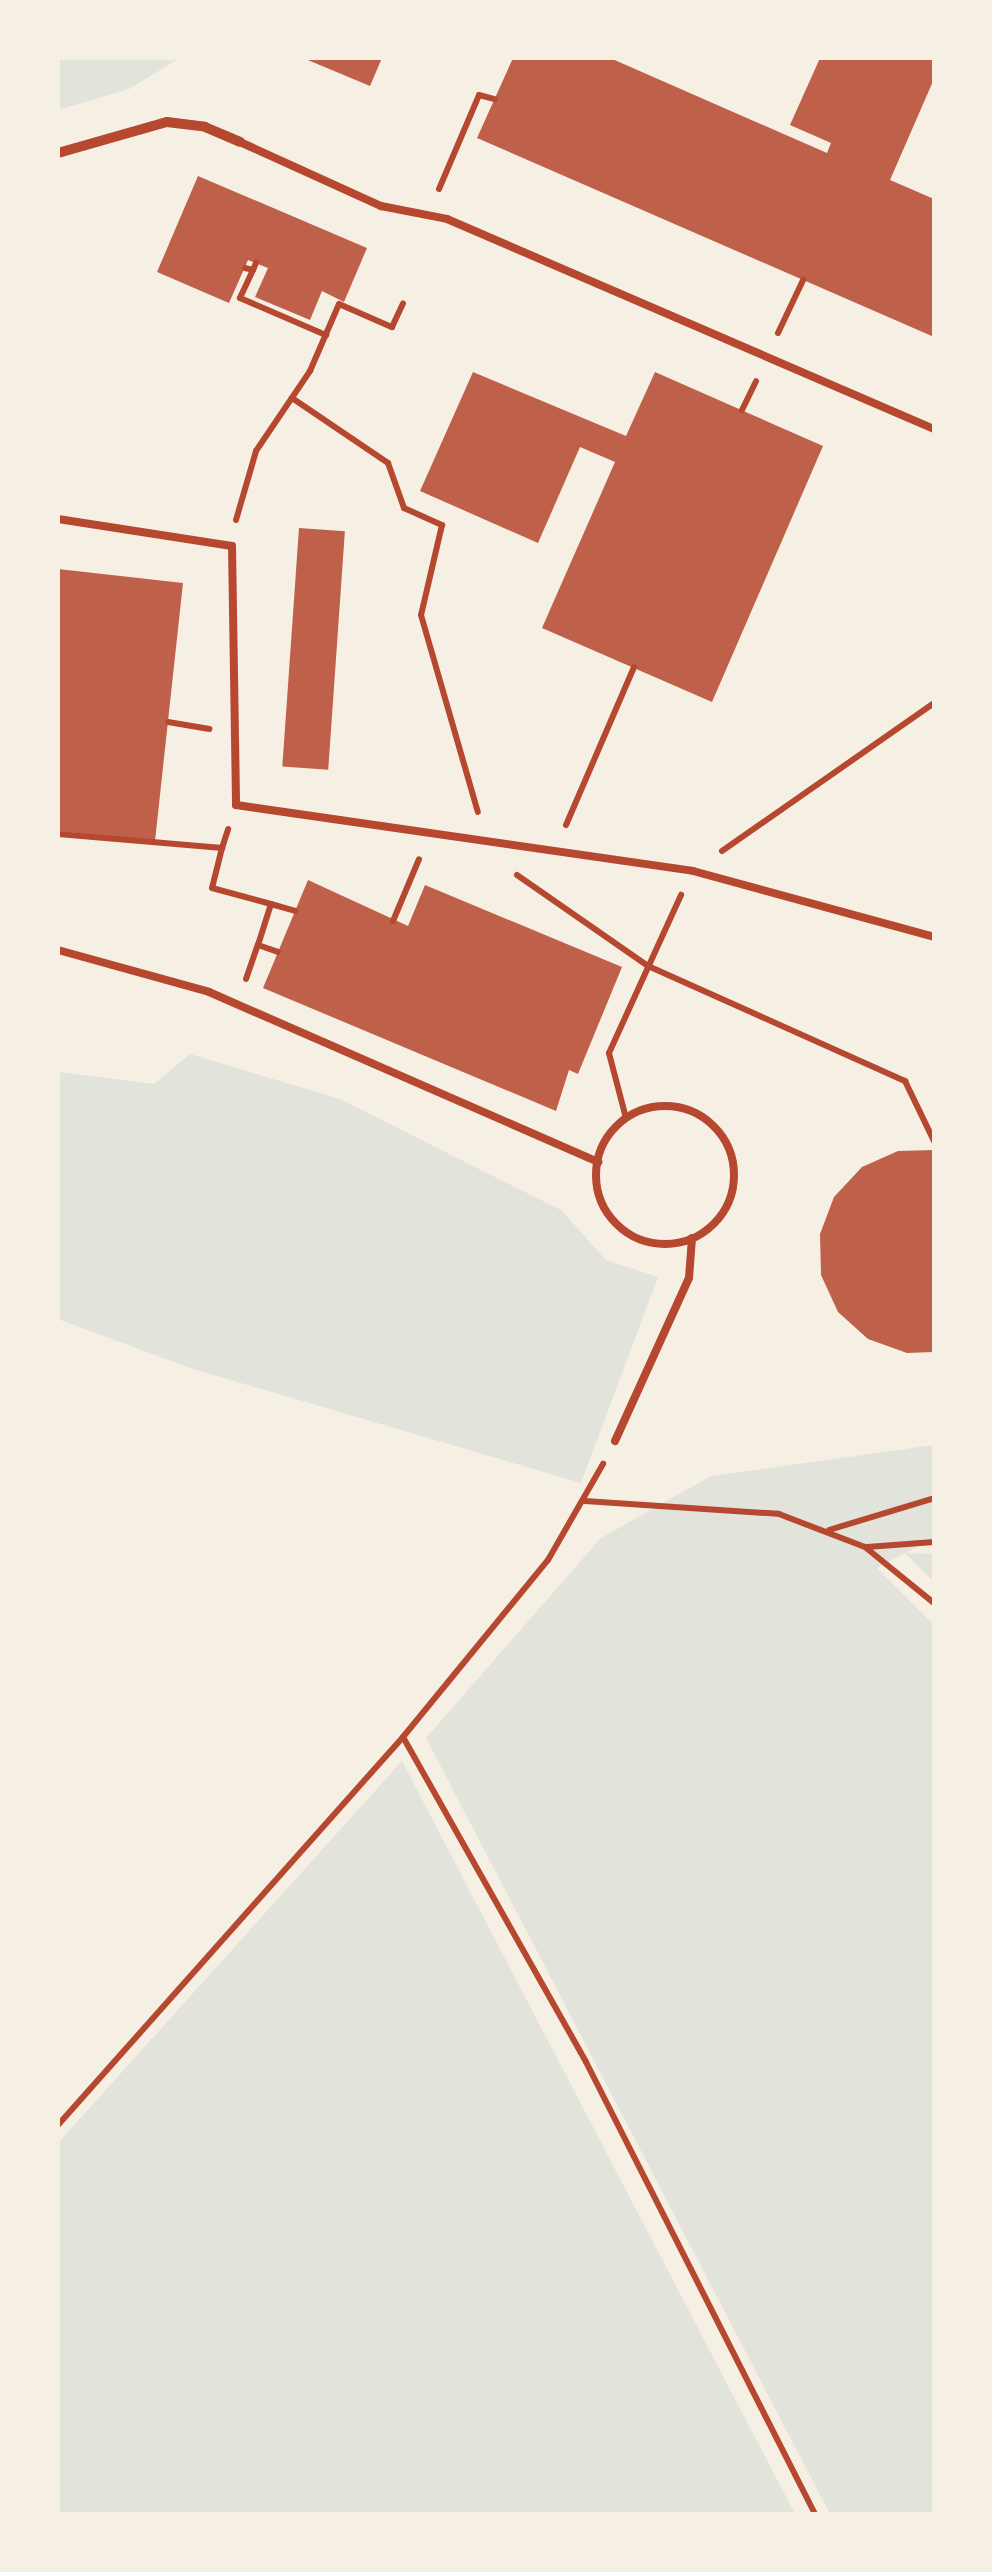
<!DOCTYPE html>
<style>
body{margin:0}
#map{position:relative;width:992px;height:2572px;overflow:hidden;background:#f6efe4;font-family:"PT Sans",sans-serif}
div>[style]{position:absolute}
.green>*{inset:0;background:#e2e4dc}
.building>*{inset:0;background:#bf614a;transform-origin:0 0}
.path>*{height:6px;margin:-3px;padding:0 3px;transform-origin:3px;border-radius:3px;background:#b5482f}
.service>*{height:8px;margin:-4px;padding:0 4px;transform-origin:4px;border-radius:4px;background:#b5482f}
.service>.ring{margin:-4px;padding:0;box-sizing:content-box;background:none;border:8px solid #b5482f;border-radius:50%}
.minor>*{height:10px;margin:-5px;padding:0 5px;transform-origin:5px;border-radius:5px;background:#b5482f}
span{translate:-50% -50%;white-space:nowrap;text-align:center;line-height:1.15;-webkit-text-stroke:8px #f6efe4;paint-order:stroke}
.frame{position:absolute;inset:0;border:60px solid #f6efe4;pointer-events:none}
</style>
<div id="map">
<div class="green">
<div style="clip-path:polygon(58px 58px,180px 58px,129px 89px,58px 110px)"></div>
<div style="clip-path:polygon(190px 1054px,340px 1099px,561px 1210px,606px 1260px,658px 1277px,581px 1483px,190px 1368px,58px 1319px,58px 1072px,154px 1084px)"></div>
<div style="clip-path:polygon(934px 1445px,934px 1538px,906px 1553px,934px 1554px,934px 1582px,905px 1553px,877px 1568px,934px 1625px,934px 2514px,830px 2514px,426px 1738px,601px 1538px,711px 1476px)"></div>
<div style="clip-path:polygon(402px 1761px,795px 2514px,58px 2514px,58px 2143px)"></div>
</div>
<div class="building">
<div style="clip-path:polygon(303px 58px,382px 58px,370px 86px)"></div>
<div style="clip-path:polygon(513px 58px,610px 58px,827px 153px,831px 143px,790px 125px,820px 58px,934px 58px,934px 79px,890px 180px,934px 199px,934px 337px,477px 138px)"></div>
<div style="clip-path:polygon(198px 176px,367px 248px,344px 302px,322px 291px,310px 320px,255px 297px,268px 268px,248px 260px,229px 303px,157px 272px)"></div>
<div style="clip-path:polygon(473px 372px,626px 436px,655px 372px,823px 446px,712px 702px,542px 628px,615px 462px,580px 447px,538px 543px,420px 491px)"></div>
<div style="left:299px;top:528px;width:46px;height:239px;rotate:4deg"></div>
<div style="clip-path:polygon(58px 569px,183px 583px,155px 841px,58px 831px)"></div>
<div style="clip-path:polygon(308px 880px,408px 926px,425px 885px,622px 967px,578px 1074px,569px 1070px,556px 1111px,263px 988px)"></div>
<div style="clip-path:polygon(934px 1150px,934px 1352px,907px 1353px,868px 1339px,838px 1312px,821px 1275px,820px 1234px,834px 1197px,862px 1167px,898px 1151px)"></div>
</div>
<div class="path">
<div style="left:439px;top:189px;width:102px;rotate:-66.9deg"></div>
<div style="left:479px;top:95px;width:16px;rotate:15deg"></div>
<div style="left:245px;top:268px;width:8px;rotate:14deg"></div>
<div style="left:253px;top:270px;width:8px;rotate:-67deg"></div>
<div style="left:253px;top:270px;width:31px;rotate:115deg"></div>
<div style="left:240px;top:298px;width:94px;rotate:23.3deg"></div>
<div style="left:778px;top:333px;width:59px;rotate:-64.7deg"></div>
<div style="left:292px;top:398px;width:116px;rotate:34.1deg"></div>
<div style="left:388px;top:463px;width:48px;rotate:70.4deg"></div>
<div style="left:404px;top:508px;width:42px;rotate:24.1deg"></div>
<div style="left:442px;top:525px;width:92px;rotate:103.1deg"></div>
<div style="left:421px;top:615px;width:205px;rotate:73.9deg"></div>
<div style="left:742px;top:410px;width:32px;rotate:-64deg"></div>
<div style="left:236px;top:520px;width:72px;rotate:-73.8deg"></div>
<div style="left:256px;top:451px;width:97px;rotate:-56deg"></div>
<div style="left:310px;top:371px;width:73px;rotate:-66.6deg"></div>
<div style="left:339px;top:304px;width:58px;rotate:23.5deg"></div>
<div style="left:392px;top:327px;width:26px;rotate:-65deg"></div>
<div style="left:168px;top:722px;width:42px;rotate:9.7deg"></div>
<div style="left:566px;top:825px;width:172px;rotate:-66.7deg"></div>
<div style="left:58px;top:834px;width:165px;rotate:4.9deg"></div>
<div style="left:222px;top:848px;width:20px;rotate:-72deg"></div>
<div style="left:222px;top:848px;width:41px;rotate:104deg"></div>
<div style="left:212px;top:888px;width:61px;rotate:15.2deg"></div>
<div style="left:722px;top:851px;width:259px;rotate:-34.9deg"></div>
<div style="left:517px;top:875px;width:160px;rotate:34.8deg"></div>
<div style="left:648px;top:966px;width:282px;rotate:24.1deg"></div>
<div style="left:905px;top:1081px;width:67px;rotate:64.2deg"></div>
<div style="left:393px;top:921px;width:67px;rotate:-67.2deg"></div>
<div style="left:258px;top:945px;width:43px;rotate:-72.4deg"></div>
<div style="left:271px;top:904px;width:25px;rotate:16deg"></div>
<div style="left:246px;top:979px;width:36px;rotate:-71deg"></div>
<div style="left:258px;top:945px;width:21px;rotate:19deg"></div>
<div style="left:626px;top:1118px;width:67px;rotate:-104.7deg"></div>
<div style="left:609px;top:1053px;width:174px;rotate:-65.5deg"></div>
<div style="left:585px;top:1501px;width:194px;rotate:3.8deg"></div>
<div style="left:779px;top:1514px;width:92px;rotate:21deg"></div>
<div style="left:865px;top:1547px;width:89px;rotate:39.1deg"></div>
<div style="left:829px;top:1530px;width:110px;rotate:-16.9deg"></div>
<div style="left:867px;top:1547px;width:67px;rotate:-4.3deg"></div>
<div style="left:403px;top:1737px;width:373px;rotate:60.6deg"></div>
<div style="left:586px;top:2062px;width:507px;rotate:63.13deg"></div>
<div style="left:58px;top:2125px;width:519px;rotate:-48.36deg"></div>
<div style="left:403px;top:1737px;width:229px;rotate:-50.7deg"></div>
<div style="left:548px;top:1560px;width:111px;rotate:-60.2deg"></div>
</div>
<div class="service">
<div style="left:240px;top:142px;width:155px;rotate:24.4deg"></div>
<div style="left:381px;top:206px;width:67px;rotate:11.1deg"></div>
<div style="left:447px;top:219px;width:530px;rotate:23.33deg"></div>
<div style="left:58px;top:519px;width:176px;rotate:8.8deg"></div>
<div style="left:232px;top:546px;width:259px;rotate:89.1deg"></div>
<div style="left:236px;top:805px;width:462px;rotate:8.2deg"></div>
<div style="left:693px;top:871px;width:250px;rotate:15.3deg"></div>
<div style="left:58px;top:950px;width:157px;rotate:15.5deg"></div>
<div style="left:209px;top:992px;width:425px;rotate:23.6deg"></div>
<div class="ring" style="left:596px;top:1106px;width:130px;height:130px"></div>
<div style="left:615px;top:1441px;width:179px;rotate:-65.6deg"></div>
<div style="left:689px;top:1278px;width:40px;rotate:-85.7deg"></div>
</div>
<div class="minor">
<div style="left:58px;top:153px;width:113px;rotate:-15.9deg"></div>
<div style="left:167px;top:122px;width:38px;rotate:7deg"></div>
<div style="left:205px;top:127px;width:38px;rotate:23deg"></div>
</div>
<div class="frame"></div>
</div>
